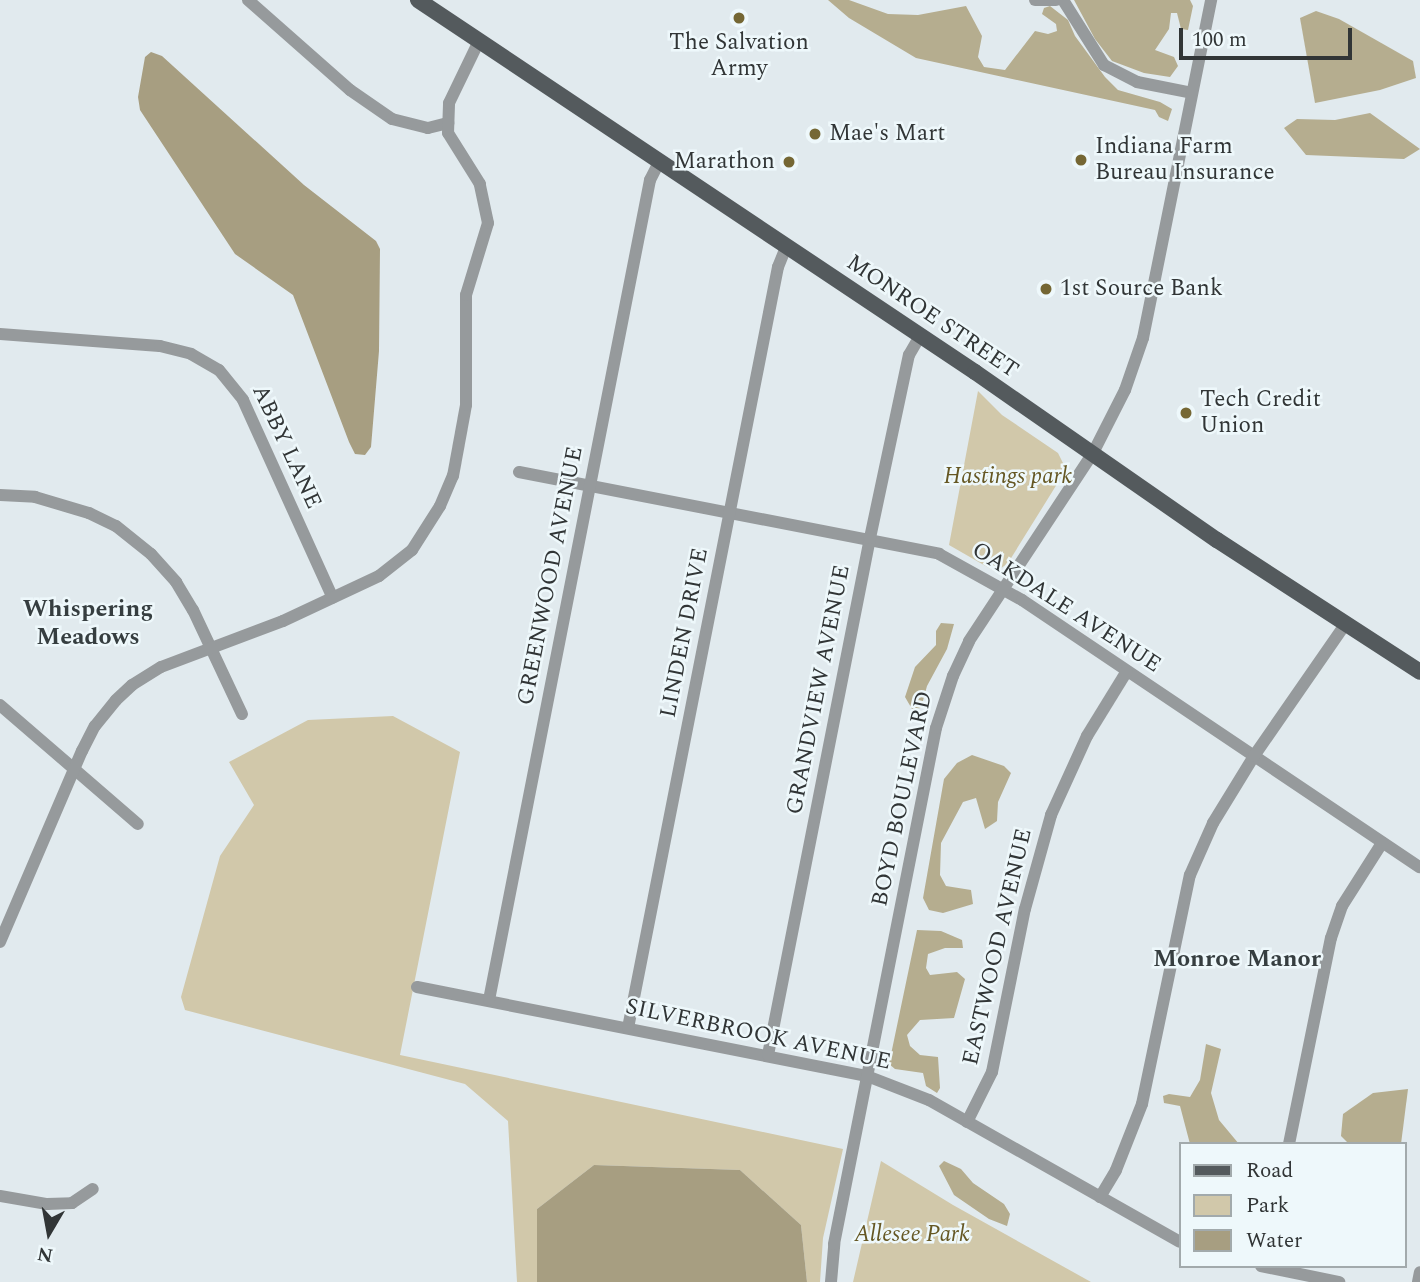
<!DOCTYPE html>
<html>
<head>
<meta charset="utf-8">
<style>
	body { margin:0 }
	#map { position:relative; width:1420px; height:1282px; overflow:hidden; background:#e1eaee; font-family:Spectral,serif }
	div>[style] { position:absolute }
	.green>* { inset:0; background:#d1c8aa }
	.forest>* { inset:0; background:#b5ad8f }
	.water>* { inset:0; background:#a79e81 }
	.minor>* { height:12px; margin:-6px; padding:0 6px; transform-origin:6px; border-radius:6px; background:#969a9c }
	.major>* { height:16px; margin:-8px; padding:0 8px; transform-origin:8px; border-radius:8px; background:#545a5d }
	.dots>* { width:19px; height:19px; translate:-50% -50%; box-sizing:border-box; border:4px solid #eef8fb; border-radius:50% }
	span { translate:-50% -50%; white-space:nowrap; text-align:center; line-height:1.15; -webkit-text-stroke:5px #eef8fb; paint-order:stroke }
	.poi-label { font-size:23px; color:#313536 }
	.left { translate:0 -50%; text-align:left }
	.right { translate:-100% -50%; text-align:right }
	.street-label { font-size:23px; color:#313536 }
	.park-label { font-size:23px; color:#655723; font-style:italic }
	.neighbourhood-label { font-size:24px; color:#363e40; font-weight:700 }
	.legend { position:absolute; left:1179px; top:1142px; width:228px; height:126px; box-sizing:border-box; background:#eef8fb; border:2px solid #a2aaac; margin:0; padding:9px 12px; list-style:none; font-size:21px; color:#313536 }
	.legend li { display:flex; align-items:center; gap:14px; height:35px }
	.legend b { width:35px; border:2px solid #a2aaac }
	.north { position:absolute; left:14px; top:1198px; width:70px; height:70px; -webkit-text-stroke:5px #eef8fb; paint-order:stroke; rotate:190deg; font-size:19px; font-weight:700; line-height:28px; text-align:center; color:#313536 }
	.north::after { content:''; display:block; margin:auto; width:24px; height:32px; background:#313536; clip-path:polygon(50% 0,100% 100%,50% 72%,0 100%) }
	.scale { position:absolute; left:1179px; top:28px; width:173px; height:32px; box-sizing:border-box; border:4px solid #313536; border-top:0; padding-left:9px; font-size:21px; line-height:24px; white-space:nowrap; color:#313536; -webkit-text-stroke:5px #eef8fb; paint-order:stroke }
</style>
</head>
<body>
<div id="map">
	<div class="green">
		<div style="clip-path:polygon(978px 391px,1002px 415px,1058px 453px,1063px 463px,1062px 476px,1008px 563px,996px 572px,949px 545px)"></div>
		<div style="clip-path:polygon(393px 716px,460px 752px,400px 1055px,843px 1149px,823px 1238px,820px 1282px,807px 1282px,801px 1225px,740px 1170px,594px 1165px,537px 1209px,537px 1282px,517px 1282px,508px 1121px,465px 1084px,185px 1010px,181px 997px,220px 856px,254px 805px,229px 762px,308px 720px)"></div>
		<div style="clip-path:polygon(881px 1161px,953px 1205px,1091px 1282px,853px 1282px)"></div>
	</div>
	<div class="forest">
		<div style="clip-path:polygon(828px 0,849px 0,888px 14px,918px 15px,966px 6px,982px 36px,978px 57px,984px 67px,1005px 70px,1035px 31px,1048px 34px,1057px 31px,1056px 24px,1042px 14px,1044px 8px,1050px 6px,1068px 20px,1075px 36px,1105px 77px,1118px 90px,1160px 102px,1172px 109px,1168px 121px,1159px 117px,1155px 110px,916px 58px,849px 18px)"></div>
		<div style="clip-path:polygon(1074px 0,1190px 0,1193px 6px,1188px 30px,1181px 29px,1177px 13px,1171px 13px,1169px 29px,1155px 50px,1174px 57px,1178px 66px,1170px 77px,1144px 73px,1112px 61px,1095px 39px)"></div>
		<div style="clip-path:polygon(1316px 11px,1339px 19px,1413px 61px,1416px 78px,1380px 90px,1315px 103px,1300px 18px)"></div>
		<div style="clip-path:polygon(1370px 113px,1420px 149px,1404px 159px,1306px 155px,1284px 128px,1297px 119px,1335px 120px)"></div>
		<div style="clip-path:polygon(941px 623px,954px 624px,947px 649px,927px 686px,921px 708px,912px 709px,905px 697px,915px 667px,936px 645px,936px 631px)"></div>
		<div style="clip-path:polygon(972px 755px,1004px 766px,1011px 773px,998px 802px,997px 821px,985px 829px,976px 798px,963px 802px,941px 843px,940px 875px,946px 886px,971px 890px,973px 904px,943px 913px,929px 910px,923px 898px,944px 779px,957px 763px)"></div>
		<div style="clip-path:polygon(917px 930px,941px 931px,962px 940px,963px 948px,945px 948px,928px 954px,926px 968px,930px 975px,957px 972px,965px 979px,954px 1018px,920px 1020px,907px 1035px,910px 1046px,920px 1055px,938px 1057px,940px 1088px,937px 1093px,926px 1086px,923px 1073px,895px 1069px,889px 1064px)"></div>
		<div style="clip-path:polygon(1206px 1044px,1221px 1049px,1211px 1093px,1219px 1120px,1239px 1144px,1190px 1144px,1180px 1106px,1164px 1103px,1163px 1096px,1169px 1094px,1190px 1097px,1200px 1080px)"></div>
		<div style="clip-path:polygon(1408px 1089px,1401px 1144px,1349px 1144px,1341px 1136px,1343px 1114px,1373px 1093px)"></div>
		<div style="clip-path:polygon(944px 1161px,961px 1169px,973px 1183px,1004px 1204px,1010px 1214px,1007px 1226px,989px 1219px,954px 1195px,939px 1166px)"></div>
	</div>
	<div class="water">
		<div style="clip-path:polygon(151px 52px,162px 56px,304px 185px,376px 241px,380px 249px,379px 351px,371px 447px,365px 455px,355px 454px,349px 442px,293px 295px,235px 254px,140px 110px,138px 97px,145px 57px)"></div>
		<div style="clip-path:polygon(594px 1165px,740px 1170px,801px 1225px,807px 1282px,537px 1282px,537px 1209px)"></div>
	</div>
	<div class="minor">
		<div style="left:248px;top:0;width:136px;rotate:41.4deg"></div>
		<div style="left:350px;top:90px;width:51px;rotate:34.6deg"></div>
		<div style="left:392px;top:119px;width:37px;rotate:14deg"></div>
		<div style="left:428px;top:128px;width:21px;rotate:-14deg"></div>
		<div style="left:1035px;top:0;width:21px"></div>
		<div style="left:1063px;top:0;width:77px;rotate:57.8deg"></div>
		<div style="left:1104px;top:65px;width:37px;rotate:27deg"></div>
		<div style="left:1137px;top:82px;width:56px;rotate:11.3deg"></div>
		<div style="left:0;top:334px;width:160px;rotate:4.3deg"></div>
		<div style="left:160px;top:346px;width:32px;rotate:14deg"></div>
		<div style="left:191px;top:354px;width:32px;rotate:30deg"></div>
		<div style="left:219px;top:370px;width:38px;rotate:51deg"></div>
		<div style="left:243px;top:400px;width:217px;rotate:65.6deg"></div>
		<div style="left:519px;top:472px;width:428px;rotate:11deg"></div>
		<div style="left:939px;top:554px;width:95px;rotate:29deg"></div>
		<div style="left:1022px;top:600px;width:479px;rotate:33.9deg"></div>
		<div style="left:0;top:495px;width:35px;rotate:3deg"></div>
		<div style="left:35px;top:497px;width:56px;rotate:16.5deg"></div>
		<div style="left:89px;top:513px;width:30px;rotate:26deg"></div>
		<div style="left:116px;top:526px;width:45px;rotate:38.7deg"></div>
		<div style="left:151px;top:554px;width:38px;rotate:48deg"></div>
		<div style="left:176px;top:582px;width:33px;rotate:59deg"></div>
		<div style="left:193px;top:610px;width:115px;rotate:64.8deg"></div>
		<div style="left:0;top:705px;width:182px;rotate:40.8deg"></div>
		<div style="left:0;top:942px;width:208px;rotate:-66.8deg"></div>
		<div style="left:82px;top:751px;width:28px;rotate:-63deg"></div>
		<div style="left:95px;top:726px;width:33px;rotate:-51deg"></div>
		<div style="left:116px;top:700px;width:22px;rotate:-43deg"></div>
		<div style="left:132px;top:685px;width:34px;rotate:-32deg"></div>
		<div style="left:161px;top:667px;width:130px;rotate:-20.7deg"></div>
		<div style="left:283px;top:621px;width:106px;rotate:-25.1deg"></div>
		<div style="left:379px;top:576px;width:42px;rotate:-38.2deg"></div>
		<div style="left:412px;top:550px;width:52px;rotate:-57.5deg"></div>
		<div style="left:440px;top:506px;width:33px;rotate:-67deg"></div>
		<div style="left:453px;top:476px;width:72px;rotate:-79.6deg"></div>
		<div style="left:466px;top:405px;width:110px;rotate:-90deg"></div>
		<div style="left:466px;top:295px;width:75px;rotate:-73deg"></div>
		<div style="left:488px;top:223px;width:40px;rotate:-102deg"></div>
		<div style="left:480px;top:184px;width:60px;rotate:-122.1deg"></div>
		<div style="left:448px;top:133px;width:30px;rotate:-88deg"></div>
		<div style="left:449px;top:103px;width:69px;rotate:-64.2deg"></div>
		<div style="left:417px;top:987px;width:459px;rotate:11.2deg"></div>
		<div style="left:867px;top:1076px;width:66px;rotate:21.2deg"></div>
		<div style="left:929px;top:1100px;width:288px;rotate:29.5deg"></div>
		<div style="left:489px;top:1000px;width:836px;rotate:-78.89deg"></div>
		<div style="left:650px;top:180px;width:20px;rotate:-63deg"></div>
		<div style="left:628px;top:1028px;width:776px;rotate:-78.85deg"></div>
		<div style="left:778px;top:267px;width:22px;rotate:-68deg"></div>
		<div style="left:768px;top:1055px;width:527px;rotate:-78.84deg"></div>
		<div style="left:870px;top:538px;width:187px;rotate:-78deg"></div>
		<div style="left:909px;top:355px;width:22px;rotate:-60deg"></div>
		<div style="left:967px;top:1122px;width:56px;rotate:-63.4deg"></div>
		<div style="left:992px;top:1072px;width:166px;rotate:-78.6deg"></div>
		<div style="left:1025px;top:909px;width:98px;rotate:-74.5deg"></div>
		<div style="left:1051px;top:815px;width:87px;rotate:-65.5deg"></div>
		<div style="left:1087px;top:736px;width:76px;rotate:-58.4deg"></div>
		<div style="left:1289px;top:1144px;width:210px;rotate:-78.5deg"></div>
		<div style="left:1331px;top:938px;width:34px;rotate:-71deg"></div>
		<div style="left:1342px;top:906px;width:75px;rotate:-57.6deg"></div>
		<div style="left:0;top:1196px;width:48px;rotate:9.7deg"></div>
		<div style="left:47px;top:1204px;width:25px;rotate:-2deg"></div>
		<div style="left:72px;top:1203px;width:25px;rotate:-34deg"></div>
		<div style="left:1100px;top:1197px;width:31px;rotate:-59deg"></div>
		<div style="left:1116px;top:1170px;width:71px;rotate:-68.5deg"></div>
		<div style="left:1142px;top:1104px;width:234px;rotate:-78.2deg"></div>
		<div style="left:1190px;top:875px;width:57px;rotate:-66.1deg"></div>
		<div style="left:1213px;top:823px;width:79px;rotate:-58.5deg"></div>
		<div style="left:1254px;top:756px;width:162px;rotate:-55.3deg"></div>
		<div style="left:1261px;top:1266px;width:80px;rotate:11.6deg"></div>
		<div style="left:831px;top:1282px;width:38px;rotate:-85deg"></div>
		<div style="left:834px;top:1244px;width:526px;rotate:-78.82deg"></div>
		<div style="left:936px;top:728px;width:55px;rotate:-71.9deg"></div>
		<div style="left:953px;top:676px;width:38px;rotate:-65deg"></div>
		<div style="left:969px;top:641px;width:225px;rotate:-56.6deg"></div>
		<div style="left:1093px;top:453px;width:71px;rotate:-63.1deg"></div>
		<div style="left:1125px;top:390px;width:55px;rotate:-70.9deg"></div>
		<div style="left:1143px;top:338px;width:345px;rotate:-78.6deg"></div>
		<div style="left:1418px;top:1282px;width:10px;rotate:-79deg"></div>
	</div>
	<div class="major">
		<div style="left:418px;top:0;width:670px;rotate:33.74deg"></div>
		<div style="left:975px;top:372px;width:295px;rotate:34.8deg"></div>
		<div style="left:1217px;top:540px;width:242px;rotate:33deg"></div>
	</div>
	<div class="dots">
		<div style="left:739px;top:18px;background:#756734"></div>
		<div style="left:815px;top:134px;background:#756734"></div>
		<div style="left:1081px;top:160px;background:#756734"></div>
		<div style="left:789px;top:162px;background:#756734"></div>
		<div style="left:1046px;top:289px;background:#756734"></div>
		<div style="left:1186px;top:413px;background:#756734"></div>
	</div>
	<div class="poi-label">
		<span style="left:739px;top:56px">The Salvation<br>Army</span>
		<span class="left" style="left:829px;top:134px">Mae's Mart</span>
		<span class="left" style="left:1095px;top:160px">Indiana Farm<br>Bureau Insurance</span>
		<span class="right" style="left:775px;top:162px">Marathon</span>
		<span class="left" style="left:1060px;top:289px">1st Source Bank</span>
		<span class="left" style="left:1200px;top:413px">Tech Credit<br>Union</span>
	</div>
	<div class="street-label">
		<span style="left:932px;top:317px;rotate:34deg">MONROE STREET</span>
		<span style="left:286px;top:447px;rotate:65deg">ABBY LANE</span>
		<span style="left:551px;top:576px;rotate:-79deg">GREENWOOD AVENUE</span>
		<span style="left:1066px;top:608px;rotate:33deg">OAKDALE AVENUE</span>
		<span style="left:685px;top:633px;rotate:-79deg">LINDEN DRIVE</span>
		<span style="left:819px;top:690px;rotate:-79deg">GRANDVIEW AVENUE</span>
		<span style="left:903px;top:799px;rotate:-78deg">BOYD BOULEVARD</span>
		<span style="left:998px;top:947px;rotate:-77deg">EASTWOOD AVENUE</span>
		<span style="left:758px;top:1035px;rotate:12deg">SILVERBROOK AVENUE</span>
	</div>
	<div class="park-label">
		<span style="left:1008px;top:477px">Hastings park</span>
		<span style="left:912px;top:1235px">Allesee Park</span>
	</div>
	<div class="neighbourhood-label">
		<span style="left:88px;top:624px">Whispering<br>Meadows</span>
		<span style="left:1237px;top:960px">Monroe Manor</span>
	</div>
	<ul class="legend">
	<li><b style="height:9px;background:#545a5d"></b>Road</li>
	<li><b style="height:19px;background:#d1c8aa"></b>Park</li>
	<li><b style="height:19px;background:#a79e81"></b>Water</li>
	</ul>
	<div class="north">N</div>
	<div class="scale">100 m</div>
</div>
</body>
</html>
